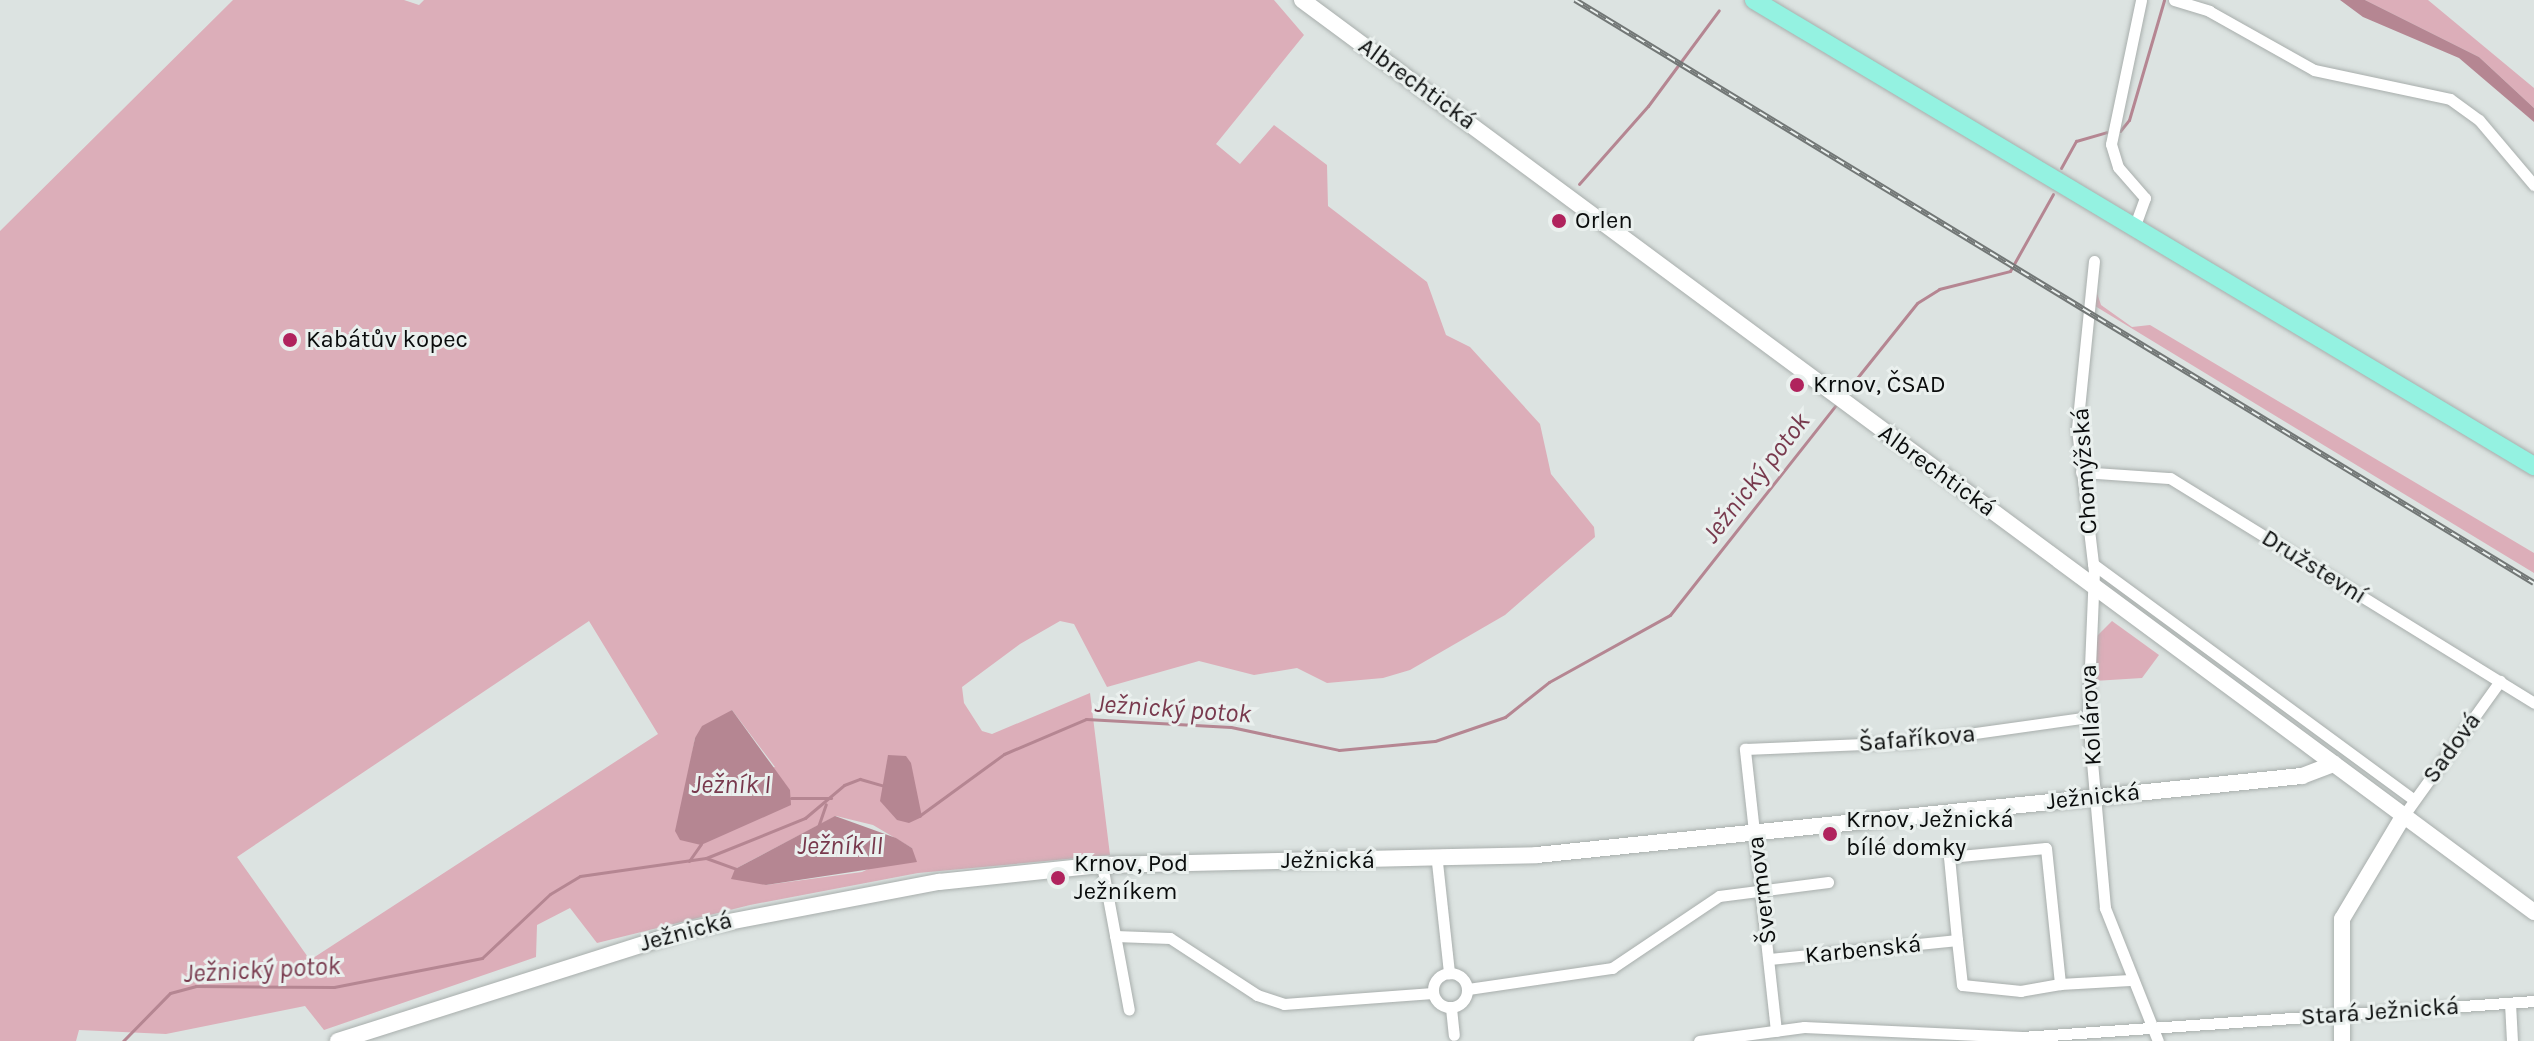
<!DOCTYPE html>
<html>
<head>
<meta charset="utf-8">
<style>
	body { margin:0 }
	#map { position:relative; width:2534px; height:1041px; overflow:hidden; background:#dce3e1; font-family:Karla,sans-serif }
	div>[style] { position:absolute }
	.green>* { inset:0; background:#dcaeb9 }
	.water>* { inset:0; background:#b58692 }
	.stream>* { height:3px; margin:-1.5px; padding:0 1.5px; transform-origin:1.5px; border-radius:1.5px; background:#b58692 }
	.roads { filter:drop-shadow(0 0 2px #a8aeac) drop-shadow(0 0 2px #a8aeac) }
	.street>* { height:11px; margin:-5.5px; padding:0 5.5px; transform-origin:5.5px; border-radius:5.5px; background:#fff }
	.street>.ring { margin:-5.5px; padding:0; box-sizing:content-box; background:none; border:11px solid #fff; border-radius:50% }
	.secondary>* { height:16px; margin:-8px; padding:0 8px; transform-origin:8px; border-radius:8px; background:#fff }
	.primary>* { height:18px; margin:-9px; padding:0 9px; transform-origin:9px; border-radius:9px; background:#94f2e1 }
	.rail>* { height:6px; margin-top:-3px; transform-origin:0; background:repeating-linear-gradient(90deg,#eaf0ee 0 9px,#727776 0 18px); box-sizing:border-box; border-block:2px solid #727776 }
	.dots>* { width:22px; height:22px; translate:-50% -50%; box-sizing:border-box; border:4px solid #eaf0ee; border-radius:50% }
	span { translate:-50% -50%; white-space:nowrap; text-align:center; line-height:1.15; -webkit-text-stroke:6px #eaf0ee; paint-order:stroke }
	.street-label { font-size:24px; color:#0a0c0c }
	.poi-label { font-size:24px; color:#0a0c0c }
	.left { translate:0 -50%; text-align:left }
	.water-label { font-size:26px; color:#78394d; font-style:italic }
</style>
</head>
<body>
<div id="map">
	<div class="green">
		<div style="clip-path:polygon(evenodd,233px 0,404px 0,419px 5px,424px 0,1274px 0,1304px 35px,1216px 144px,1240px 164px,1274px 125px,1327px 165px,1328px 206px,1427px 282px,1446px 335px,1470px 347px,1540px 424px,1551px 474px,1594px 527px,1595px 537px,1505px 615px,1410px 670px,1383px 678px,1327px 683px,1297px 668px,1254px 675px,1199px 661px,1107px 687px,1074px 624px,1060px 621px,1020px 644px,962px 687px,964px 703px,982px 731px,992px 734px,1090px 693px,1110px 855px,918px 873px,750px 905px,597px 943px,570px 908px,537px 925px,536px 957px,324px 1030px,305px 1006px,166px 1034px,79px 1030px,76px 1041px,0 1041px,0 231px,233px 0,589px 621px,658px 734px,310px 960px,237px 857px,589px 621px,233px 0,732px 710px,775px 767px,687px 781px,695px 738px,732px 710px,233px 0,836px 816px,873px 825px,912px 848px,862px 872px,766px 885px,735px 869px,836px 816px)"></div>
		<div style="clip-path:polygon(2365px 0,2428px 0,2534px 88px,2534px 108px,2479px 57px)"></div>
		<div style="clip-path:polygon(2097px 293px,2101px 305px,2132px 327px,2150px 325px,2534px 553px,2534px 573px,2095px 306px)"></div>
		<div style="clip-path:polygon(2112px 621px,2159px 655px,2142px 678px,2094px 681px,2093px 640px)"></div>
	</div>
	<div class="water">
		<div style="clip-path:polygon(2340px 0,2365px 0,2479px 57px,2534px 108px,2534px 122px,2459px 58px,2363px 17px)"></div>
		<div style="clip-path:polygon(732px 710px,790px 790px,791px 805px,701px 845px,680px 840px,675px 831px,695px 738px,702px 726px)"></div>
		<div style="clip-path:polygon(888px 755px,906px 756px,911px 763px,922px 817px,909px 823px,897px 820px,880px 801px)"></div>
		<div style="clip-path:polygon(835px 816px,896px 838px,912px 848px,917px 862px,766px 885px,731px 879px,735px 869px)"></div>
	</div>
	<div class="stream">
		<div style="left:2120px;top:131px;width:14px;rotate:-51deg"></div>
		<div style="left:2129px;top:120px;width:125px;rotate:-73.7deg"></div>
		<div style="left:2061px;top:168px;width:31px;rotate:-61deg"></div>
		<div style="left:2076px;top:141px;width:32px;rotate:-16deg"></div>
		<div style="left:1579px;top:184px;width:104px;rotate:-48.5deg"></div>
		<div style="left:1648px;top:106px;width:119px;rotate:-53.5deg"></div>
		<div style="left:1845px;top:393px;width:115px;rotate:-51.3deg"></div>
		<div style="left:1917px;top:303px;width:26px;rotate:-32deg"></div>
		<div style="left:1939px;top:289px;width:73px;rotate:-14.2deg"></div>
		<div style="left:2010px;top:271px;width:88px;rotate:-60.8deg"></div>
		<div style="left:791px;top:798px;width:40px"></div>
		<div style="left:919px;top:816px;width:105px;rotate:-36.1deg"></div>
		<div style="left:1004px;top:754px;width:89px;rotate:-23.1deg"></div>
		<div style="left:1086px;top:719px;width:145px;rotate:3.2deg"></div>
		<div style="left:1231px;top:727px;width:110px;rotate:12deg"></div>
		<div style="left:1339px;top:750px;width:96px;rotate:-5.4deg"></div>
		<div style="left:1435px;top:741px;width:74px;rotate:-18.9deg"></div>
		<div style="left:1505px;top:717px;width:56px;rotate:-38.5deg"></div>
		<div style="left:1549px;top:682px;width:138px;rotate:-29deg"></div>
		<div style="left:1670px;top:615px;width:271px;rotate:-51.7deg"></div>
		<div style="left:818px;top:827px;width:24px;rotate:-71deg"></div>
		<div style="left:706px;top:858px;width:32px;rotate:20deg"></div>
		<div style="left:689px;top:861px;width:21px;rotate:-55deg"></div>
		<div style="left:123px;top:1041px;width:67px;rotate:-45.6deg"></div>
		<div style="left:170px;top:993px;width:27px;rotate:-15deg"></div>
		<div style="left:196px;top:986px;width:138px;rotate:0.4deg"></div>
		<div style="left:334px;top:987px;width:151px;rotate:-11.1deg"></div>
		<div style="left:482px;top:958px;width:93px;rotate:-43.3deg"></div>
		<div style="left:550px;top:894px;width:35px;rotate:-31deg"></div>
		<div style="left:580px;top:876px;width:127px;rotate:-8.1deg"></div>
		<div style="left:706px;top:858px;width:107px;rotate:-22deg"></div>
		<div style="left:805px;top:818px;width:51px;rotate:-40.2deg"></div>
		<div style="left:844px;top:785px;width:17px;rotate:-21deg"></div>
		<div style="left:860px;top:779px;width:25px;rotate:16deg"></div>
	</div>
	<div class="roads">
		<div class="street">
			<div style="left:2174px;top:0;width:37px;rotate:17deg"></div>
			<div style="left:2209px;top:11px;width:120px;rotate:29.3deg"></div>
			<div style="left:2314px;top:70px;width:139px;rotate:12deg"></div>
			<div style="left:2450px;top:99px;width:36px;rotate:36deg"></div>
			<div style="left:2479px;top:120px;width:85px;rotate:49.8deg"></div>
			<div style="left:2134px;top:228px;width:32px;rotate:-70deg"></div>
			<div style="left:2145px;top:198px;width:41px;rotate:-131.1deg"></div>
			<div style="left:2118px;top:167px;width:24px;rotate:-107deg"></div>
			<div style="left:2111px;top:144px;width:147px;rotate:-78.2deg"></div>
			<div style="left:2094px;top:261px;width:169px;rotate:95.8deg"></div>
			<div style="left:2077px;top:429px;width:143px;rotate:83.2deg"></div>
			<div style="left:2094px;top:571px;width:146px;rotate:92.4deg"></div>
			<div style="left:2088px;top:717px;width:192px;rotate:84.9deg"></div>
			<div style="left:2105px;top:908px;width:143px;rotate:68.3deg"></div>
			<div style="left:2081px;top:472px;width:89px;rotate:3.9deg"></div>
			<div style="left:2170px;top:478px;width:428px;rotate:31.7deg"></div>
			<div style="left:2093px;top:564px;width:398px;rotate:36.3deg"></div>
			<div style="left:2404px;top:815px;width:165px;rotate:-54.4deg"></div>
			<div style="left:1437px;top:862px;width:112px;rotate:83.8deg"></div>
			<div style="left:1102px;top:865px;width:147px;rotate:79.5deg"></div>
			<div style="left:1115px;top:936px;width:55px;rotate:2.1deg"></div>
			<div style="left:1170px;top:938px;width:104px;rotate:33.2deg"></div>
			<div style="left:1257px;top:995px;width:28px;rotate:18deg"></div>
			<div style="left:1284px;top:1004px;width:149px;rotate:-4.2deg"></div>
			<div style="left:1770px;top:959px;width:188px;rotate:-5.8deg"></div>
			<div style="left:1957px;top:940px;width:83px;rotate:-95.5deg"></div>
			<div style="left:1949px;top:857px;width:97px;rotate:-5.3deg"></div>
			<div style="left:2046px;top:848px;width:137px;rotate:84.1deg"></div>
			<div style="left:2060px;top:984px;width:40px;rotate:170deg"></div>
			<div style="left:2021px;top:991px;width:59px;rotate:-174.2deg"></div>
			<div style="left:1962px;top:985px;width:45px;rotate:-96.3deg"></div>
			<div class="ring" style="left:1433px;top:973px;width:23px;height:23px"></div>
			<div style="left:2060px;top:984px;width:70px;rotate:-3.3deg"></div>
			<div style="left:1468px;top:989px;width:146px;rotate:-8.3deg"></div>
			<div style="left:1612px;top:968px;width:129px;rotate:-33.9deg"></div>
			<div style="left:1719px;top:896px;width:110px;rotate:-7.3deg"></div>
			<div style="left:2510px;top:1003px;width:38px;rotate:87deg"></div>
			<div style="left:1451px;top:1008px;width:27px;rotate:84deg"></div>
			<div style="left:1776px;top:1031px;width:284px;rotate:-96.3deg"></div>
			<div style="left:1745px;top:749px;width:166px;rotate:-2.4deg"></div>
			<div style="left:1911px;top:742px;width:179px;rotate:-8deg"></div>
			<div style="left:1699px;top:1041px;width:106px;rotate:-7.6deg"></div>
			<div style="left:1804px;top:1027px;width:218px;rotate:2.6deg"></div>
			<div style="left:2022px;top:1037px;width:513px;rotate:-4.02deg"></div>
		</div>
		<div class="secondary">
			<div style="left:1302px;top:0;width:1533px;rotate:36.51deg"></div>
			<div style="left:338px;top:1041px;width:371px;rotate:-17.6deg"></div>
			<div style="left:692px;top:929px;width:251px;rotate:-10.8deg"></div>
			<div style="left:939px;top:882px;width:164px;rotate:-6deg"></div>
			<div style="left:1102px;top:865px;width:435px;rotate:-1.3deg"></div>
			<div style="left:1537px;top:855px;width:769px;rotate:-5.9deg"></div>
			<div style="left:2302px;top:776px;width:34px;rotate:-21deg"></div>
			<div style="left:2342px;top:1041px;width:122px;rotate:-90deg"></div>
			<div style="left:2342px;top:919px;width:121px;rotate:-59.2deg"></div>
		</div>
		<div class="primary">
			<div style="left:1754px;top:0;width:909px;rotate:30.86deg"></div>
		</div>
	</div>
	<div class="rail">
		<div style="left:1575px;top:0;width:1122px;rotate:31.3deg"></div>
	</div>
	<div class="dots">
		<div style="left:1559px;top:221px;background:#b0235d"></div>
		<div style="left:290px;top:340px;background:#b0235d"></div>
		<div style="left:1797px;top:385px;background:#b0235d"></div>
		<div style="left:1830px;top:834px;background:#b0235d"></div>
		<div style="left:1058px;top:878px;background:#b0235d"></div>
	</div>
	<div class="street-label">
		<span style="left:1417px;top:84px;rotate:36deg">Albrechtická</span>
		<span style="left:1937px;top:471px;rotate:36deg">Albrechtická</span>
		<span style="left:2085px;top:471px;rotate:-94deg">Chomýžská</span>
		<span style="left:2314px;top:567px;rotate:32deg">Družstevní</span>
		<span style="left:2091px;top:715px;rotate:-93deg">Kollárova</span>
		<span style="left:1917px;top:739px;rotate:-5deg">Šafaříkova</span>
		<span style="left:2452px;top:748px;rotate:-54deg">Sadová</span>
		<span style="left:2093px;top:797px;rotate:-6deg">Ježnická</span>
		<span style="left:1328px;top:861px">Ježnická</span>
		<span style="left:1762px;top:890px;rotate:-97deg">Švermova</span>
		<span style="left:686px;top:932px;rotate:-15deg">Ježnická</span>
		<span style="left:1863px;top:950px;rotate:-6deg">Karbenská</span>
		<span style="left:2380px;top:1012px;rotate:-4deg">Stará Ježnická</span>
	</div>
	<div class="poi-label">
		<span class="left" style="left:1575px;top:221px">Orlen</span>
		<span class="left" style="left:306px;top:340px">Kabátův kopec</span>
		<span class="left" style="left:1813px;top:385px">Krnov, ČSAD</span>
		<span class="left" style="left:1846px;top:834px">Krnov, Ježnická<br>bílé domky</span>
		<span class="left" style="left:1074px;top:878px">Krnov, Pod<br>Ježníkem</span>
	</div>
	<div class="water-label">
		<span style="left:1756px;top:478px;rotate:-52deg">Ježnický potok</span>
		<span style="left:1173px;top:709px;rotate:4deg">Ježnický potok</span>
		<span style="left:731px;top:785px">Ježník I</span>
		<span style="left:840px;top:846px">Ježník II</span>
		<span style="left:262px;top:970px;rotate:-3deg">Ježnický potok</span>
	</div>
</div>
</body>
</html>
